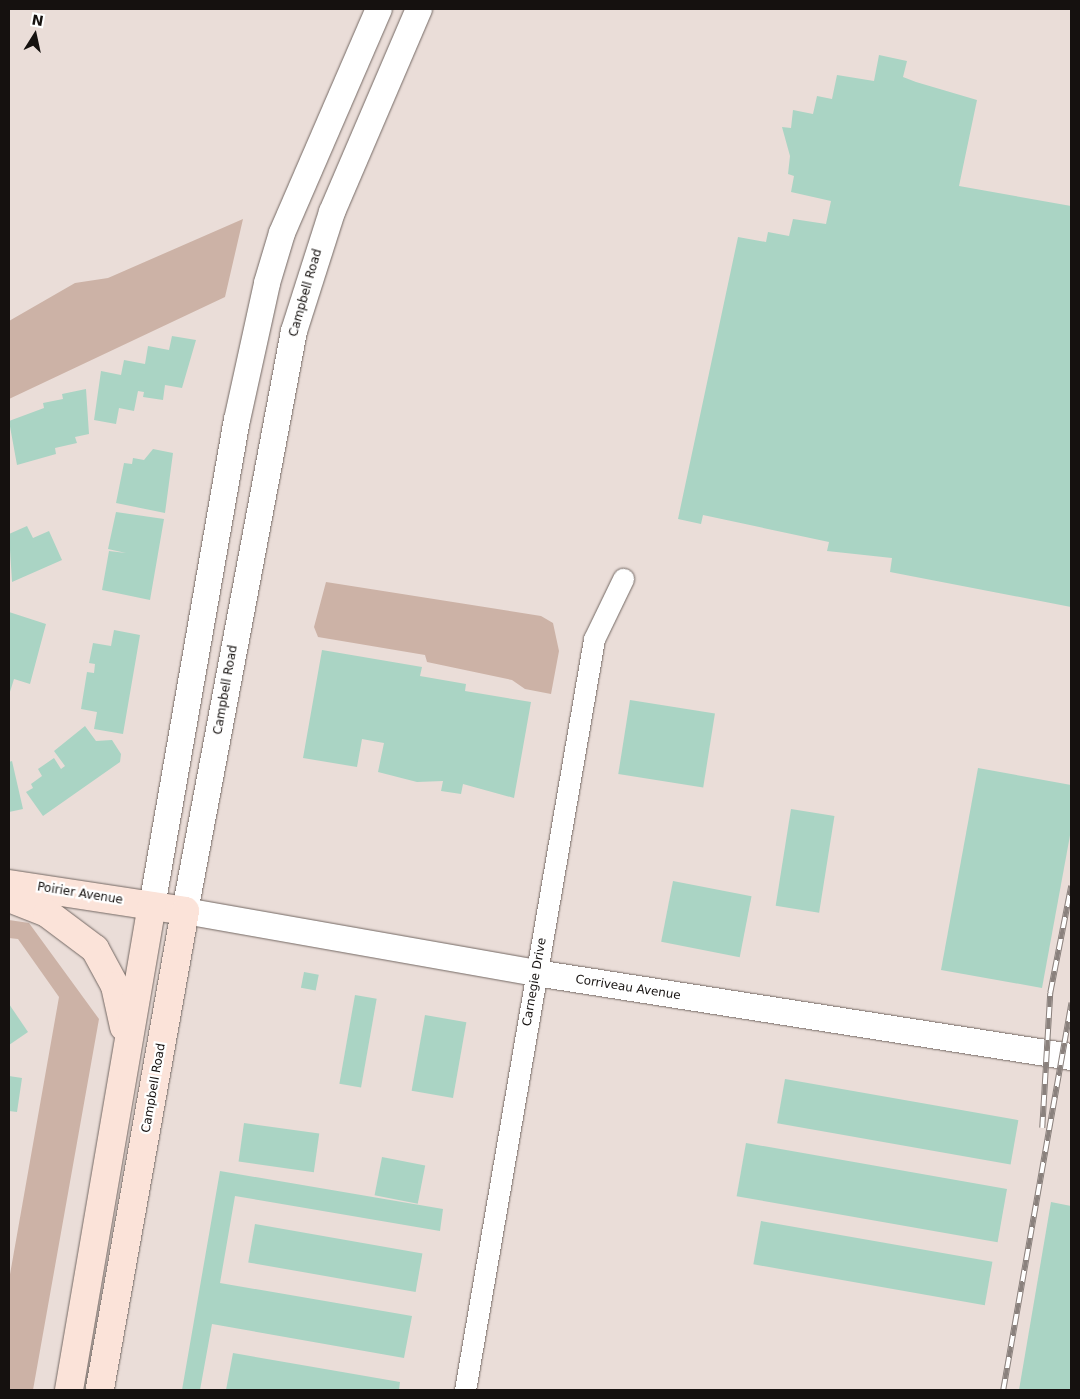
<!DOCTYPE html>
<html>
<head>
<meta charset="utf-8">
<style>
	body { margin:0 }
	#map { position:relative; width:1080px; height:1399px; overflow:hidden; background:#eaddd8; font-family:"DejaVu Sans",sans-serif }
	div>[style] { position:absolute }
	.green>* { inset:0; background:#ccb2a6 }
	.building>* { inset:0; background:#aad4c4; transform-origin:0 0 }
	.roads { filter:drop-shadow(0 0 1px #736863) drop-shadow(0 0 1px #736863) }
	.minor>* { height:21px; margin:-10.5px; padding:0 10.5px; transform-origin:10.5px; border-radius:10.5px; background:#fff }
	.tertiary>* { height:26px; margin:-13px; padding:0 13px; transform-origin:13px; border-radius:13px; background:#fff }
	.secondary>* { height:28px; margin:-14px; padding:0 14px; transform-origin:14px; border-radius:14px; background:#fbe3d9 }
	.rail>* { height:5.5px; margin-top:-2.75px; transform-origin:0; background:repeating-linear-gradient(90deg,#fff 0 11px,#8a817d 0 22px); box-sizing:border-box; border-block:1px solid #8a817d }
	span { translate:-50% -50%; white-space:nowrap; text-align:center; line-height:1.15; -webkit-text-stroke:4.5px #fff; paint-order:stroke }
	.street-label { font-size:12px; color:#15110f }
	.frame { position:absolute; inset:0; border:10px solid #15110f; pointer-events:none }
	.north { position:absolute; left:10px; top:10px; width:50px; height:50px; -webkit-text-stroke:4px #fff; paint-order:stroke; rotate:10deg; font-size:14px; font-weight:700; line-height:20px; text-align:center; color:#15110f }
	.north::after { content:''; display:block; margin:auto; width:18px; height:22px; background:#15110f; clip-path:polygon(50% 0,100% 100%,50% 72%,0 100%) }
</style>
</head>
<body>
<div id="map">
	<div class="green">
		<div style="clip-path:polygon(243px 219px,225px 297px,9px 399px,9px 321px,75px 283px,108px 278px)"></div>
		<div style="clip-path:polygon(326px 582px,541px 616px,553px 623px,559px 651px,551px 694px,525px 689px,512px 680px,427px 662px,425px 655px,318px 637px,314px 627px)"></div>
		<div style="clip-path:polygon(9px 920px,29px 923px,99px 1019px,33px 1390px,9px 1390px,9px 1280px,59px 997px,18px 939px,9px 938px)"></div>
	</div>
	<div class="building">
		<div style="clip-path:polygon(879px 55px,907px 61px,903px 77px,916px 82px,977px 100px,959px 186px,1071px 206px,1071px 607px,890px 572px,892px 558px,827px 551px,829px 542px,703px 515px,701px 524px,678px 519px,738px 237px,766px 242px,768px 232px,789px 236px,793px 219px,826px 224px,831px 201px,791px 192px,794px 176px,788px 174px,790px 156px,782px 127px,791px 128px,793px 110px,813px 114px,817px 96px,832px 99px,837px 75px,874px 81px)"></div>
		<div style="clip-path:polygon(172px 336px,196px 340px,182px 388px,165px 385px,163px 400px,143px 397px,144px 392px,138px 391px,134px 411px,119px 408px,116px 424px,94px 420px,101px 371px,121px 375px,124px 360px,145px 364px,148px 346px,169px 350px)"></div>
		<div style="clip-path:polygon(86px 389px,89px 434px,75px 437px,77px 443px,55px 448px,56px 454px,17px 465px,9px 421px,44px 408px,43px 403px,63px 399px,62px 394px)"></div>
		<div style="clip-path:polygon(153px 449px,173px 453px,165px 513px,116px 503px,124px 463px,132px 464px,133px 458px,144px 460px)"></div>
		<div style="clip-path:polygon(116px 512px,164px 519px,150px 600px,102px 590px,109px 551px,126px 553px,108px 549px)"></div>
		<div style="clip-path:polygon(27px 526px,33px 538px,49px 531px,62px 560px,12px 582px,9px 534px)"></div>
		<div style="clip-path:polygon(9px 612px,46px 624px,30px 684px,14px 679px,9px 695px)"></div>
		<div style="clip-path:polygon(114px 630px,140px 635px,123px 734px,94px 729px,97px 712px,81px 709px,87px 672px,94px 673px,95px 664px,89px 663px,93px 643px,111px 646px)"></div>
		<div style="clip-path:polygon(322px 650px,422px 667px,420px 676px,466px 684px,465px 691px,531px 702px,514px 798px,463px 784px,461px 794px,441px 791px,443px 781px,417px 782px,378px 772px,384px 743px,362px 739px,357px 767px,303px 758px)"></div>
		<div style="left:630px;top:700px;width:86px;height:75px;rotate:9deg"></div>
		<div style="clip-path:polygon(85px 726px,96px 741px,112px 740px,121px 754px,120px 762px,43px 816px,26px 792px,33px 788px,31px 784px,42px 776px,38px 769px,54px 758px,61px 769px,65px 766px,54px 751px)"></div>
		<div style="clip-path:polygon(12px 761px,23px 809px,9px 812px,9px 762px)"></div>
		<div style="clip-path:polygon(978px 768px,1071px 785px,1071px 830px,1042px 988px,941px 970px)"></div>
		<div style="left:791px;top:809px;width:44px;height:98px;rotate:9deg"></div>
		<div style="left:673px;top:881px;width:80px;height:62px;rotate:11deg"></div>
		<div style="left:304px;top:972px;width:15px;height:16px;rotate:11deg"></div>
		<div style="left:355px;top:995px;width:22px;height:90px;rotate:10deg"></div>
		<div style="clip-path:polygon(9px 1004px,28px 1032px,9px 1045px)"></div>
		<div style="left:425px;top:1015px;width:42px;height:77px;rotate:10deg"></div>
		<div style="clip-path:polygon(9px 1076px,22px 1078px,17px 1112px,9px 1111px)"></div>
		<div style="left:785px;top:1079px;width:237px;height:45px;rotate:10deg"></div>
		<div style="left:244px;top:1123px;width:76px;height:39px;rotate:8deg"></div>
		<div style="left:746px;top:1143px;width:265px;height:54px;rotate:10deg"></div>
		<div style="left:382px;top:1157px;width:44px;height:39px;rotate:11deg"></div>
		<div style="clip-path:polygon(220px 1171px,443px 1209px,440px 1231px,235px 1196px,220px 1283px,412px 1316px,404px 1358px,212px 1324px,200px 1390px,182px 1390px)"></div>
		<div style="clip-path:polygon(1051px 1202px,1071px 1206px,1071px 1390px,1019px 1390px)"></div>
		<div style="left:761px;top:1221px;width:235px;height:44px;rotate:10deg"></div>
		<div style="left:255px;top:1224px;width:170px;height:39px;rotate:10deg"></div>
		<div style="clip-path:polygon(233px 1353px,400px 1382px,399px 1390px,226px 1390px)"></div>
	</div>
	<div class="roads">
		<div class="minor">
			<div style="left:465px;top:1390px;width:762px;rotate:-80.25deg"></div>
			<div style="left:594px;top:639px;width:67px;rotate:-64.2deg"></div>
		</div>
		<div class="tertiary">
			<div style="left:419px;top:9px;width:221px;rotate:113.2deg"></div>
			<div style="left:332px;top:212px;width:125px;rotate:107.7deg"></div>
			<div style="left:294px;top:331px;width:590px;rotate:100.64deg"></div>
			<div style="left:185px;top:911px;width:356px;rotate:10deg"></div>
			<div style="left:536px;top:973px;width:542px;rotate:8.92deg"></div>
			<div style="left:152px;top:906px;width:493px;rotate:-80.1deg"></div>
			<div style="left:237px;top:420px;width:140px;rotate:-77.6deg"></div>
			<div style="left:267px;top:283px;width:52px;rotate:-73.3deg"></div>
			<div style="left:282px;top:233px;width:244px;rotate:-66.6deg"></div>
		</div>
		<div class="secondary">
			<div style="left:9px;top:884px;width:178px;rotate:8.7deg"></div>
			<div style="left:185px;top:911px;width:486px;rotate:100.1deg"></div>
			<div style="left:9px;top:898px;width:41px;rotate:21.5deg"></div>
			<div style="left:47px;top:913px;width:60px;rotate:36.9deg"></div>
			<div style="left:95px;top:949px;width:42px;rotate:61.6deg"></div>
			<div style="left:115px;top:986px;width:42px;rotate:77.6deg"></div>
			<div style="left:69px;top:1390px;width:491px;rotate:-80.3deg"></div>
		</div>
	</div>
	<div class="rail">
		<div style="left:1042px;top:1128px;width:135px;rotate:-86.6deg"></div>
		<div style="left:1050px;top:993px;width:109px;rotate:-78.9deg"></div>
		<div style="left:1003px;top:1390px;width:393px;rotate:-80deg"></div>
	</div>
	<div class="street-label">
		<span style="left:306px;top:293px;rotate:-74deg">Campbell Road</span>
		<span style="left:226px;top:690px;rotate:-80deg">Campbell Road</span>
		<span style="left:80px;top:894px;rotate:9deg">Poirier Avenue</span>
		<span style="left:535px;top:982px;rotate:-80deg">Carnegie Drive</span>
		<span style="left:628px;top:988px;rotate:9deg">Corriveau Avenue</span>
		<span style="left:154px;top:1088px;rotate:-80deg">Campbell Road</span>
	</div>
	<div class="frame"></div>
	<div class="north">N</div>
</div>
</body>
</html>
